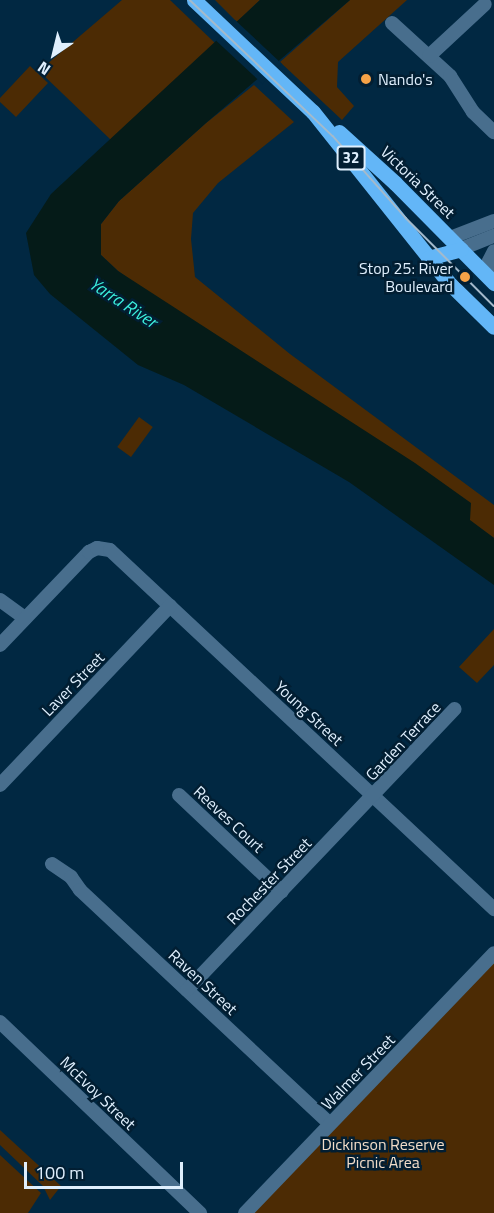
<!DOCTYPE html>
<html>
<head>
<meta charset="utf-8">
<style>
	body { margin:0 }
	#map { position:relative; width:494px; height:1213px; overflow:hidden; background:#012842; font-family:"Titillium Web",sans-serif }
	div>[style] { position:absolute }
	.green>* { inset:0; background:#4c2b04; transform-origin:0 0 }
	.water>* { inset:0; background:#051b18 }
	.pier>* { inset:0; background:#012842; transform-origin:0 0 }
	.minor>* { height:14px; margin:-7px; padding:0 7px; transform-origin:7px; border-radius:7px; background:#486e8d }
	.primary>* { height:15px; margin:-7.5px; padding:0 7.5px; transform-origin:7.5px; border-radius:7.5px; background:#63b6f7 }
	.tram>* { height:1.5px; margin:-0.75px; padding:0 0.75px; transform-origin:0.75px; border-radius:0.75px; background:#a4bacb }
	.dots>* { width:16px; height:16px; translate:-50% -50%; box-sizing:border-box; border:3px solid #021e32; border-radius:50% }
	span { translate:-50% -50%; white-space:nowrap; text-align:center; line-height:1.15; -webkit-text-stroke:5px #021e32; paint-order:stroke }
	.shield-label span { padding:2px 4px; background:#021e32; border:2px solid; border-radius:4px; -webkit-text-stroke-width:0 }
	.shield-label { font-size:15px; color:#dfeffd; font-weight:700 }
	.poi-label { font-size:16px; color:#dfeffd }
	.left { translate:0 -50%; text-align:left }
	.right { translate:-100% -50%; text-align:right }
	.street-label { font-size:16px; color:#dfeffd }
	.park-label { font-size:16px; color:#f2ddc9 }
	.water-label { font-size:18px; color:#3cf0de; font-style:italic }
	.north { position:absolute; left:24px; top:24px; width:60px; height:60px; -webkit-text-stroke:4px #021e32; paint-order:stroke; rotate:215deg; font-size:16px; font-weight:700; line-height:24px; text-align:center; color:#dfeffd }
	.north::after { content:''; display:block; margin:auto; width:21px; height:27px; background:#dfeffd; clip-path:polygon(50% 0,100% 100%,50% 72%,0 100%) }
	.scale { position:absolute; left:24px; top:1162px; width:159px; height:27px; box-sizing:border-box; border:3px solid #dfeffd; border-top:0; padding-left:8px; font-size:18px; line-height:21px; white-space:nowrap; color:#dfeffd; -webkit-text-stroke:4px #021e32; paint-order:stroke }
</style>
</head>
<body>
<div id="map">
	<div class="green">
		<div style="clip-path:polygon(122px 0,170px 0,215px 43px,111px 140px,39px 71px)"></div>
		<div style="clip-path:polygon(215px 0,260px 0,237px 22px)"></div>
		<div style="clip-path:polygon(350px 0,407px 0,338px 62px,337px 87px,354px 106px,342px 120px,280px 62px)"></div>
		<div style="clip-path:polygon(30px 66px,48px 83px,16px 117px,0 102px,0 98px)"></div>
		<div style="clip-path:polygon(254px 85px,294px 122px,218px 183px,193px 213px,191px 239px,195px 277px,290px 354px,494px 505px,494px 538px,118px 271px,101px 255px,101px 224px,119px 201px,206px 123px)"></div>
		<div style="left:139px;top:417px;width:17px;height:37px;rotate:36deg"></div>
		<div style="clip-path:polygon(494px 629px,494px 665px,477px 683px,459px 667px)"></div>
		<div style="clip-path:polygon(494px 953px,494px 1213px,245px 1213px)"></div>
		<div style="clip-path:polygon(0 1130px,61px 1186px,50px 1200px,43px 1186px,0 1145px)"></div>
		<div style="clip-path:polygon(0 1155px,41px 1193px,28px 1213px,0 1213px)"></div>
	</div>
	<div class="water">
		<div style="clip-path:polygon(260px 0,350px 0,206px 123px,119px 201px,101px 224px,101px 255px,118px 271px,415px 463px,471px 503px,470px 520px,494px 538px,494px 585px,349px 482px,184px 385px,138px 365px,50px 294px,34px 275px,26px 233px,51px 194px)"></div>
	</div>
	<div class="pier">
		<div style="left:235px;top:20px;width:64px;height:28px;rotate:43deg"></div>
	</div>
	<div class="minor">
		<div style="left:392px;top:23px;width:79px;rotate:42.4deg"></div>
		<div style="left:450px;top:76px;width:43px;rotate:57.4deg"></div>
		<div style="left:473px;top:112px;width:29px;rotate:44deg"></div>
		<div style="left:429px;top:56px;width:76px;rotate:-42.9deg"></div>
		<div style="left:450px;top:238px;width:47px;rotate:-21.1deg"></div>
		<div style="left:461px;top:249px;width:35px;rotate:-22deg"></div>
		<div style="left:488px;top:277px;width:16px;rotate:-86deg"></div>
		<div style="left:489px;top:261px;width:11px;rotate:-63deg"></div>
		<div style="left:0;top:600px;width:31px;rotate:36deg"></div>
		<div style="left:0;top:645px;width:129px;rotate:-46.3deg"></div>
		<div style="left:89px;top:552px;width:9px;rotate:-27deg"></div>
		<div style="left:97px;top:548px;width:13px;rotate:9deg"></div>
		<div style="left:110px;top:550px;width:526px;rotate:43.07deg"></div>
		<div style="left:0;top:785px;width:247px;rotate:-46.5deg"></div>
		<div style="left:179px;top:795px;width:141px;rotate:43.3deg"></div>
		<div style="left:52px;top:864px;width:23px;rotate:34deg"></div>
		<div style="left:71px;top:877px;width:16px;rotate:55deg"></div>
		<div style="left:80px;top:890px;width:342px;rotate:43.1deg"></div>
		<div style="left:187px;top:990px;width:388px;rotate:-46.4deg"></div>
		<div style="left:0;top:1022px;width:277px;rotate:43.7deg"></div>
		<div style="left:245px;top:1213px;width:360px;rotate:-46.2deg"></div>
	</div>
	<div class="primary">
		<div style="left:194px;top:0;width:163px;rotate:43.3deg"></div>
		<div style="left:313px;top:112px;width:217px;rotate:51.5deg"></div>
		<div style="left:448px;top:282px;width:64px;rotate:44.4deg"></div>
		<div style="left:339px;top:132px;width:76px;rotate:42.3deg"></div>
		<div style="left:395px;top:183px;width:141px;rotate:45.3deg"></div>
		<div style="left:428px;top:258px;width:34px;rotate:-15deg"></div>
	</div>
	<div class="tram">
		<div style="left:190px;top:0;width:197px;rotate:43.6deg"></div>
		<div style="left:333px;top:136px;width:110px;rotate:48.3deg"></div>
		<div style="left:406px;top:218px;width:124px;rotate:45deg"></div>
	</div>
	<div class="dots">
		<div style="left:366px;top:79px;background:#f6a247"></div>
		<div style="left:465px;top:277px;background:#f6a247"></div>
	</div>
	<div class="shield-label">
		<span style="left:351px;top:158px">32</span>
	</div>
	<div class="poi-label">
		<span class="left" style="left:378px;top:79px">Nando's</span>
		<span class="right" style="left:453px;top:277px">Stop 25: River<br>Boulevard</span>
	</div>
	<div class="street-label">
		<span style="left:418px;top:182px;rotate:44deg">Victoria Street</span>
		<span style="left:73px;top:684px;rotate:-46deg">Laver Street</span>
		<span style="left:309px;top:713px;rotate:43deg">Young Street</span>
		<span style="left:403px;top:741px;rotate:-47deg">Garden Terrace</span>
		<span style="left:229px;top:819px;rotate:43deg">Reeves Court</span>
		<span style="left:269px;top:881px;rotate:-46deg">Rochester Street</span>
		<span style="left:203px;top:982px;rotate:43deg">Raven Street</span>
		<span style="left:358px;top:1072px;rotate:-46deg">Walmer Street</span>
		<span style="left:98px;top:1093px;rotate:44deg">McEvoy Street</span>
	</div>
	<div class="park-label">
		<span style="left:383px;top:1153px">Dickinson Reserve<br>Picnic Area</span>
	</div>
	<div class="water-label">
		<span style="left:123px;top:303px;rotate:33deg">Yarra River</span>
	</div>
	<div class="north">N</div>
	<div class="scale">100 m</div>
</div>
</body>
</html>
